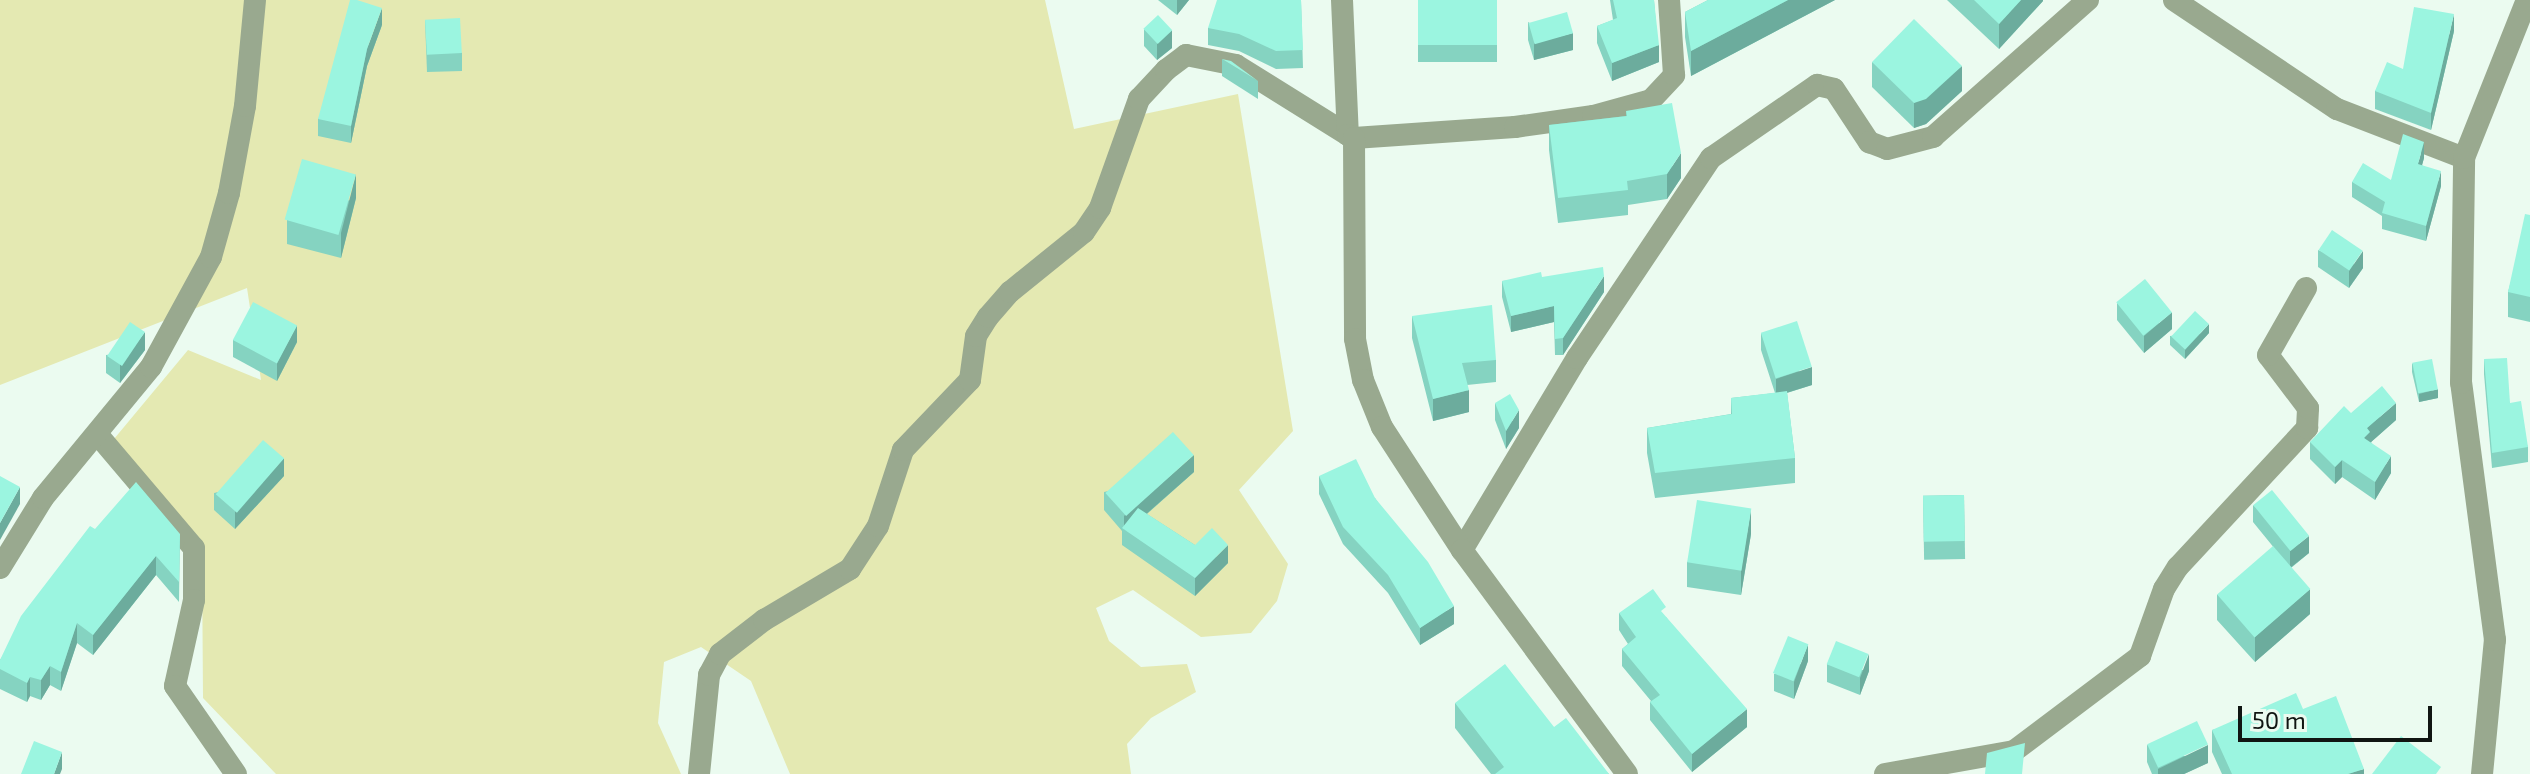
<!DOCTYPE html>
<html>
<head>
<meta charset="utf-8">
<style>
	body { margin:0 }
	#map { position:relative; width:2530px; height:774px; overflow:hidden; background:#ebfbf0; font-family:"Exo 2",sans-serif }
	div>[style] { position:absolute }
	.green>* { inset:0; background:#e4e9b2 }
	.minor>* { height:22px; margin:-11px; padding:0 11px; transform-origin:11px; border-radius:11px; background:#99a98f }
	.tertiary>* { height:22px; margin:-11px; padding:0 11px; transform-origin:11px; border-radius:11px; background:#99a98f }
	.wall>* { inset:0; background:#85d3c1; transform-origin:0 0 }
	.shaded-wall>* { inset:0; background:#6cac9d }
	.building>* { inset:0; background:#9bf5e0; transform-origin:0 0 }
	span { translate:-50% -50%; white-space:nowrap; text-align:center; line-height:1.15; -webkit-text-stroke:8px #ebfbf0; paint-order:stroke }
	.scale { position:absolute; left:2238px; top:706px; width:194px; height:36px; box-sizing:border-box; border:4px solid #101512; border-top:0; padding-left:10px; font-size:24px; line-height:28px; white-space:nowrap; color:#101512; -webkit-text-stroke:6px #ebfbf0; paint-order:stroke }
</style>
</head>
<body>
<div id="map">
	<div class="green">
		<div style="clip-path:polygon(0 0,1045px 0,1074px 129px,1238px 94px,1293px 431px,1239px 490px,1288px 564px,1277px 601px,1251px 633px,1201px 637px,1133px 590px,1096px 608px,1109px 641px,1141px 667px,1187px 664px,1196px 692px,1151px 718px,1127px 744px,1131px 774px,790px 774px,751px 681px,701px 647px,664px 662px,658px 723px,681px 774px,276px 774px,203px 698px,202px 559px,109px 445px,188px 350px,261px 380px,247px 288px,0 385px)"></div>
	</div>
	<div class="minor">
		<div style="left:2174px;top:0;width:196px;rotate:33.8deg"></div>
		<div style="left:2337px;top:109px;width:136px;rotate:21.1deg"></div>
		<div style="left:1354px;top:138px;width:161px;rotate:-3.9deg"></div>
		<div style="left:1515px;top:127px;width:79px;rotate:-8deg"></div>
		<div style="left:1593px;top:116px;width:60px;rotate:-15.4deg"></div>
		<div style="left:1651px;top:100px;width:34px;rotate:-47deg"></div>
		<div style="left:1674px;top:75px;width:75px;rotate:-93.8deg"></div>
		<div style="left:98px;top:435px;width:148px;rotate:49.7deg"></div>
		<div style="left:194px;top:548px;width:52px;rotate:90deg"></div>
		<div style="left:194px;top:600px;width:88px;rotate:102.5deg"></div>
		<div style="left:175px;top:686px;width:107px;rotate:55.3deg"></div>
		<div style="left:1462px;top:550px;width:224px;rotate:-59.1deg"></div>
		<div style="left:1577px;top:358px;width:241px;rotate:-56.2deg"></div>
		<div style="left:1711px;top:158px;width:129px;rotate:-34.6deg"></div>
		<div style="left:1817px;top:85px;width:17px;rotate:13deg"></div>
		<div style="left:1834px;top:89px;width:64px;rotate:56.6deg"></div>
		<div style="left:1869px;top:142px;width:19px;rotate:21deg"></div>
		<div style="left:1887px;top:149px;width:48px;rotate:-14.6deg"></div>
		<div style="left:1933px;top:137px;width:207px;rotate:-41.5deg"></div>
		<div style="left:699px;top:774px;width:100px;rotate:-84.2deg"></div>
		<div style="left:709px;top:675px;width:24px;rotate:-62deg"></div>
		<div style="left:720px;top:654px;width:56px;rotate:-37.7deg"></div>
		<div style="left:764px;top:620px;width:100px;rotate:-30.7deg"></div>
		<div style="left:850px;top:569px;width:51px;rotate:-56.9deg"></div>
		<div style="left:878px;top:526px;width:80px;rotate:-71.8deg"></div>
		<div style="left:903px;top:450px;width:97px;rotate:-46.3deg"></div>
		<div style="left:970px;top:380px;width:44px;rotate:-82.2deg"></div>
		<div style="left:976px;top:336px;width:22px;rotate:-58deg"></div>
		<div style="left:988px;top:317px;width:33px;rotate:-49deg"></div>
		<div style="left:1010px;top:292px;width:95px;rotate:-39deg"></div>
		<div style="left:1084px;top:232px;width:29px;rotate:-56deg"></div>
		<div style="left:1100px;top:208px;width:116px;rotate:-70.3deg"></div>
		<div style="left:1139px;top:99px;width:40px;rotate:-47deg"></div>
		<div style="left:1166px;top:70px;width:25px;rotate:-37deg"></div>
		<div style="left:1186px;top:55px;width:51px;rotate:11.3deg"></div>
		<div style="left:1236px;top:65px;width:132px;rotate:32deg"></div>
		<div style="left:1885px;top:774px;width:131px;rotate:-10.1deg"></div>
		<div style="left:2014px;top:751px;width:158px;rotate:-37deg"></div>
		<div style="left:2140px;top:656px;width:71px;rotate:-70.3deg"></div>
		<div style="left:2164px;top:589px;width:26px;rotate:-58deg"></div>
		<div style="left:2178px;top:567px;width:190px;rotate:-47.1deg"></div>
		<div style="left:2307px;top:428px;width:20px;rotate:-87deg"></div>
		<div style="left:2308px;top:408px;width:66px;rotate:-127deg"></div>
		<div style="left:2268px;top:355px;width:77px;rotate:-60.4deg"></div>
		<div style="left:2482px;top:774px;width:135px;rotate:-84.5deg"></div>
		<div style="left:2495px;top:640px;width:259px;rotate:-97.5deg"></div>
		<div style="left:2461px;top:383px;width:225px;rotate:-89.2deg"></div>
		<div style="left:2464px;top:158px;width:170px;rotate:-68.3deg"></div>
	</div>
	<div class="tertiary">
		<div style="left:1342px;top:0;width:135px;rotate:87.5deg"></div>
		<div style="left:1348px;top:135px;width:7px;rotate:27deg"></div>
		<div style="left:1354px;top:138px;width:201px;rotate:89.7deg"></div>
		<div style="left:1355px;top:339px;width:42px;rotate:79deg"></div>
		<div style="left:1363px;top:380px;width:51px;rotate:68deg"></div>
		<div style="left:1382px;top:427px;width:147px;rotate:57deg"></div>
		<div style="left:1462px;top:550px;width:278px;rotate:53.6deg"></div>
		<div style="left:0;top:568px;width:82px;rotate:-58.4deg"></div>
		<div style="left:43px;top:498px;width:170px;rotate:-50.5deg"></div>
		<div style="left:151px;top:367px;width:125px;rotate:-61.4deg"></div>
		<div style="left:211px;top:257px;width:66px;rotate:-74.3deg"></div>
		<div style="left:229px;top:193px;width:88px;rotate:-79.6deg"></div>
		<div style="left:245px;top:106px;width:106px;rotate:-84.6deg"></div>
	</div>
	<div class="wall">
		<div style="clip-path:polygon(1158px 0,1189px 0,1177px 15px)"></div>
		<div style="clip-path:polygon(1301px 0,1303px 68px,1276px 69px,1239px 51px,1208px 45px,1208px 28px)"></div>
		<div style="left:1418px;top:0;width:79px;height:62px"></div>
		<div style="clip-path:polygon(1610px 0,1654px 0,1659px 62px,1612px 81px,1597px 43px,1597px 26px,1613px 20px)"></div>
		<div style="clip-path:polygon(1708px 0,1835px 0,1691px 76px,1685px 37px,1685px 12px)"></div>
		<div style="clip-path:polygon(1947px 0,2043px 0,2043px 1px,1999px 49px)"></div>
		<div style="clip-path:polygon(425px 20px,462px 53px,462px 71px,427px 72px)"></div>
		<div style="clip-path:polygon(1528px 22px,1573px 50px,1534px 60px,1528px 40px)"></div>
		<div style="clip-path:polygon(382px 25px,367px 66px,351px 143px,318px 136px,318px 119px)"></div>
		<div style="clip-path:polygon(1144px 29px,1172px 48px,1157px 60px,1144px 46px)"></div>
		<div style="clip-path:polygon(2454px 31px,2431px 130px,2375px 109px,2375px 91px)"></div>
		<div style="clip-path:polygon(1222px 59px,1258px 81px,1258px 99px,1222px 76px)"></div>
		<div style="clip-path:polygon(1872px 62px,1962px 91px,1926px 124px,1914px 128px,1872px 87px)"></div>
		<div style="clip-path:polygon(1626px 111px,1681px 178px,1667px 199px,1628px 205px,1628px 215px,1558px 223px,1549px 150px,1549px 125px,1626px 116px)"></div>
		<div style="clip-path:polygon(2424px 158px,2422px 165px,2441px 186px,2426px 241px,2382px 229px,2382px 216px,2352px 197px,2352px 182px,2391px 180px)"></div>
		<div style="clip-path:polygon(356px 198px,341px 258px,287px 244px,287px 220px)"></div>
		<div style="clip-path:polygon(2530px 215px,2530px 322px,2508px 317px,2508px 292px)"></div>
		<div style="clip-path:polygon(2318px 250px,2363px 268px,2349px 288px,2318px 267px)"></div>
		<div style="clip-path:polygon(1542px 277px,1604px 292px,1563px 355px,1555px 355px,1554px 322px,1511px 332px,1502px 297px,1502px 281px)"></div>
		<div style="clip-path:polygon(2117px 303px,2172px 329px,2144px 353px,2117px 320px)"></div>
		<div style="clip-path:polygon(1412px 316px,1496px 360px,1496px 382px,1467px 385px,1469px 412px,1433px 421px,1412px 338px)"></div>
		<div style="clip-path:polygon(1761px 333px,1812px 385px,1787px 393px,1795px 458px,1795px 483px,1655px 498px,1647px 453px,1647px 428px,1731px 414px,1731px 398px,1775px 393px,1761px 350px)"></div>
		<div style="clip-path:polygon(2209px 333px,2185px 359px,2170px 345px,2170px 336px)"></div>
		<div style="clip-path:polygon(233px 340px,297px 342px,277px 381px,233px 357px)"></div>
		<div style="clip-path:polygon(145px 350px,120px 383px,106px 373px,106px 355px)"></div>
		<div style="clip-path:polygon(2484px 359px,2510px 403px,2528px 447px,2528px 462px,2492px 468px,2484px 374px)"></div>
		<div style="clip-path:polygon(2412px 363px,2438px 398px,2419px 402px,2412px 372px)"></div>
		<div style="clip-path:polygon(1495px 403px,1519px 428px,1506px 449px,1495px 420px)"></div>
		<div style="clip-path:polygon(2351px 413px,2396px 420px,2371px 442px,2391px 473px,2375px 500px,2342px 477px,2335px 484px,2310px 459px,2310px 442px)"></div>
		<div style="clip-path:polygon(1194px 472px,1147px 514px,1195px 545px,1228px 563px,1195px 596px,1122px 545px,1122px 531px,1104px 510px,1104px 492px)"></div>
		<div style="clip-path:polygon(284px 476px,235px 529px,214px 510px,214px 493px)"></div>
		<div style="clip-path:polygon(1319px 476px,1375px 498px,1454px 624px,1420px 645px,1388px 593px,1343px 544px,1319px 494px)"></div>
		<div style="left:1964px;top:495px;width:64px;height:41px;rotate:89deg"></div>
		<div style="clip-path:polygon(2253px 505px,2309px 553px,2291px 568px,2310px 614px,2255px 662px,2217px 620px,2217px 595px,2275px 549px,2253px 522px)"></div>
		<div style="clip-path:polygon(95px 529px,180px 534px,179px 602px,156px 575px,93px 655px,77px 643px,61px 691px,50px 685px,41px 700px,30px 696px,27px 702px,0 689px,0 660px)"></div>
		<div style="clip-path:polygon(1751px 534px,1741px 595px,1687px 587px,1687px 562px)"></div>
		<div style="clip-path:polygon(1619px 613px,1666px 617px,1747px 727px,1692px 772px,1650px 720px,1650px 702px,1651px 701px,1622px 666px,1622px 649px,1628px 644px,1619px 630px)"></div>
		<div style="clip-path:polygon(1808px 661px,1794px 699px,1774px 691px,1774px 674px)"></div>
		<div style="clip-path:polygon(1827px 664px,1869px 671px,1860px 695px,1827px 682px)"></div>
		<div style="clip-path:polygon(1455px 703px,1554px 727px,1609px 774px,1491px 774px,1455px 728px)"></div>
		<div style="clip-path:polygon(2303px 709px,2364px 774px,2222px 774px,2212px 752px,2212px 730px)"></div>
		<div style="clip-path:polygon(2147px 745px,2208px 763px,2184px 774px,2152px 774px,2147px 762px)"></div>
	</div>
	<div class="shaded-wall">
		<div style="clip-path:polygon(1177px 0,1189px 0,1177px 15px)"></div>
		<div style="clip-path:polygon(1788px 0,1835px 0,1691px 76px,1691px 51px)"></div>
		<div style="clip-path:polygon(2021px 0,2043px 0,2043px 1px,1999px 49px,1999px 24px)"></div>
		<div style="clip-path:polygon(382px 8px,382px 25px,367px 66px,351px 143px,351px 126px,367px 49px)"></div>
		<div style="clip-path:polygon(2454px 14px,2454px 31px,2431px 130px,2431px 113px)"></div>
		<div style="clip-path:polygon(1172px 30px,1172px 48px,1157px 60px,1157px 42px)"></div>
		<div style="clip-path:polygon(1573px 33px,1573px 50px,1534px 60px,1534px 43px)"></div>
		<div style="clip-path:polygon(1659px 45px,1659px 62px,1612px 81px,1612px 63px)"></div>
		<div style="clip-path:polygon(1962px 66px,1962px 91px,1926px 124px,1914px 128px,1914px 103px)"></div>
		<div style="clip-path:polygon(2424px 142px,2424px 158px,2418px 180px,2418px 164px)"></div>
		<div style="clip-path:polygon(1681px 153px,1681px 178px,1667px 199px,1667px 174px)"></div>
		<div style="clip-path:polygon(2441px 171px,2441px 186px,2426px 241px,2426px 226px)"></div>
		<div style="clip-path:polygon(356px 174px,356px 198px,341px 258px,341px 233px)"></div>
		<div style="clip-path:polygon(2363px 251px,2363px 268px,2349px 288px,2349px 271px)"></div>
		<div style="clip-path:polygon(1604px 276px,1604px 292px,1563px 355px,1563px 338px)"></div>
		<div style="clip-path:polygon(1554px 306px,1554px 322px,1511px 332px,1511px 316px)"></div>
		<div style="clip-path:polygon(2172px 312px,2172px 329px,2144px 353px,2144px 336px)"></div>
		<div style="clip-path:polygon(2209px 324px,2209px 333px,2185px 359px,2185px 350px)"></div>
		<div style="clip-path:polygon(297px 325px,297px 342px,277px 381px,277px 363px)"></div>
		<div style="clip-path:polygon(145px 332px,145px 350px,120px 383px,120px 365px)"></div>
		<div style="clip-path:polygon(1812px 367px,1812px 385px,1776px 396px,1776px 379px)"></div>
		<div style="clip-path:polygon(2438px 389px,2438px 398px,2419px 402px,2419px 394px)"></div>
		<div style="clip-path:polygon(1469px 390px,1469px 412px,1433px 421px,1433px 399px)"></div>
		<div style="clip-path:polygon(2396px 403px,2396px 420px,2370px 443px,2364px 438px,2367px 428px)"></div>
		<div style="clip-path:polygon(1519px 410px,1519px 428px,1506px 449px,1506px 431px)"></div>
		<div style="clip-path:polygon(1194px 455px,1194px 472px,1127px 531px,1124px 529px,1124px 516px)"></div>
		<div style="clip-path:polygon(2391px 456px,2391px 473px,2375px 500px,2375px 482px)"></div>
		<div style="clip-path:polygon(284px 458px,284px 476px,235px 529px,235px 512px)"></div>
		<div style="clip-path:polygon(2342px 460px,2342px 477px,2335px 484px,2335px 467px)"></div>
		<div style="clip-path:polygon(20px 487px,20px 504px,0 540px,0 523px)"></div>
		<div style="clip-path:polygon(1751px 509px,1751px 534px,1741px 595px,1741px 570px)"></div>
		<div style="clip-path:polygon(2309px 536px,2309px 553px,2290px 568px,2290px 551px)"></div>
		<div style="clip-path:polygon(1228px 545px,1228px 563px,1195px 596px,1195px 578px)"></div>
		<div style="clip-path:polygon(156px 556px,156px 575px,93px 655px,93px 635px)"></div>
		<div style="clip-path:polygon(2310px 589px,2310px 614px,2255px 662px,2255px 637px)"></div>
		<div style="clip-path:polygon(1454px 606px,1454px 624px,1420px 645px,1420px 628px)"></div>
		<div style="clip-path:polygon(77px 623px,77px 643px,61px 691px,61px 672px)"></div>
		<div style="clip-path:polygon(1808px 644px,1808px 661px,1794px 699px,1794px 682px)"></div>
		<div style="clip-path:polygon(1869px 654px,1869px 671px,1860px 695px,1860px 678px)"></div>
		<div style="clip-path:polygon(50px 666px,50px 685px,41px 700px,41px 680px)"></div>
		<div style="clip-path:polygon(30px 677px,30px 696px,27px 702px,27px 683px)"></div>
		<div style="clip-path:polygon(1747px 709px,1747px 727px,1692px 772px,1692px 754px)"></div>
		<div style="clip-path:polygon(2208px 745px,2208px 763px,2184px 774px,2158px 774px,2158px 769px)"></div>
		<div style="clip-path:polygon(62px 752px,62px 769px,60px 774px,54px 774px)"></div>
		<div style="clip-path:polygon(2364px 769px,2364px 774px,2348px 774px)"></div>
	</div>
	<div class="building">
		<div style="clip-path:polygon(350px 0,357px 0,382px 8px,367px 49px,351px 126px,318px 119px)"></div>
		<div style="clip-path:polygon(1217px 0,1301px 0,1303px 50px,1276px 51px,1239px 34px,1208px 28px)"></div>
		<div style="left:1418px;top:0;width:79px;height:45px"></div>
		<div style="clip-path:polygon(1613px 0,1654px 0,1659px 45px,1612px 63px,1597px 26px,1617px 18px)"></div>
		<div style="clip-path:polygon(1708px 0,1788px 0,1691px 51px,1685px 12px)"></div>
		<div style="clip-path:polygon(1974px 0,2021px 0,1999px 24px)"></div>
		<div style="clip-path:polygon(2414px 7px,2454px 14px,2431px 113px,2375px 91px,2387px 62px,2403px 69px)"></div>
		<div style="left:1567px;top:12px;width:22px;height:40px;rotate:74deg"></div>
		<div style="left:1158px;top:15px;width:21px;height:20px;rotate:47deg"></div>
		<div style="left:460px;top:18px;width:35px;height:35px;rotate:87deg"></div>
		<div style="clip-path:polygon(1914px 19px,1962px 66px,1926px 99px,1914px 103px,1872px 62px)"></div>
		<div style="clip-path:polygon(1222px 59px,1231px 61px,1258px 81px)"></div>
		<div style="clip-path:polygon(1672px 103px,1681px 153px,1667px 174px,1627px 181px,1628px 190px,1558px 198px,1549px 125px,1627px 116px,1626px 111px)"></div>
		<div style="clip-path:polygon(2403px 134px,2424px 142px,2418px 164px,2441px 171px,2426px 226px,2382px 213px,2385px 202px,2352px 182px,2363px 163px,2391px 180px)"></div>
		<div style="left:302px;top:159px;width:56px;height:63px;rotate:16deg"></div>
		<div style="clip-path:polygon(2525px 214px,2530px 215px,2530px 297px,2508px 292px)"></div>
		<div style="left:2332px;top:230px;width:37px;height:24px;rotate:34deg"></div>
		<div style="clip-path:polygon(1603px 267px,1604px 276px,1563px 338px,1555px 339px,1554px 306px,1511px 316px,1502px 281px,1541px 272px,1542px 277px)"></div>
		<div style="left:2145px;top:279px;width:43px;height:37px;rotate:51deg"></div>
		<div style="left:253px;top:302px;width:50px;height:43px;rotate:28deg"></div>
		<div style="clip-path:polygon(1492px 305px,1496px 360px,1462px 363px,1469px 390px,1433px 399px,1412px 316px)"></div>
		<div style="left:2195px;top:311px;width:19px;height:35px;rotate:43deg"></div>
		<div style="left:1797px;top:321px;width:48px;height:38px;rotate:72deg"></div>
		<div style="left:130px;top:322px;width:18px;height:41px;rotate:34deg"></div>
		<div style="clip-path:polygon(2507px 358px,2510px 403px,2521px 401px,2528px 447px,2492px 453px,2484px 359px)"></div>
		<div style="left:2432px;top:359px;width:31px;height:20px;rotate:79deg"></div>
		<div style="clip-path:polygon(2382px 386px,2396px 403px,2367px 428px,2370px 432px,2364px 438px,2391px 456px,2375px 482px,2342px 460px,2335px 467px,2310px 442px,2344px 406px,2351px 413px)"></div>
		<div style="clip-path:polygon(1787px 391px,1795px 458px,1655px 473px,1647px 428px,1732px 414px,1731px 398px)"></div>
		<div style="clip-path:polygon(1510px 394px,1519px 410px,1506px 431px,1495px 403px)"></div>
		<div style="left:1173px;top:432px;width:31px;height:91px;rotate:48deg"></div>
		<div style="left:263px;top:440px;width:28px;height:72px;rotate:41deg"></div>
		<div style="clip-path:polygon(1356px 459px,1375px 498px,1428px 562px,1454px 606px,1420px 628px,1388px 575px,1343px 527px,1319px 476px)"></div>
		<div style="clip-path:polygon(0 476px,20px 487px,0 523px)"></div>
		<div style="clip-path:polygon(136px 482px,180px 534px,179px 582px,156px 556px,93px 635px,77px 623px,61px 672px,50px 666px,41px 680px,30px 677px,27px 683px,0 669px,0 660px,21px 616px,90px 526px,95px 529px)"></div>
		<div style="left:2272px;top:490px;width:59px;height:24px;rotate:51deg"></div>
		<div style="left:1964px;top:495px;width:46px;height:41px;rotate:89deg"></div>
		<div style="left:1697px;top:500px;width:55px;height:63px;rotate:9deg"></div>
		<div style="clip-path:polygon(1138px 508px,1195px 545px,1212px 528px,1228px 545px,1195px 578px,1122px 528px)"></div>
		<div style="left:2273px;top:546px;width:57px;height:74px;rotate:49deg"></div>
		<div style="clip-path:polygon(1653px 589px,1666px 607px,1661px 611px,1747px 709px,1692px 754px,1650px 702px,1660px 695px,1622px 649px,1636px 637px,1619px 613px)"></div>
		<div style="left:1788px;top:636px;width:22px;height:40px;rotate:22deg"></div>
		<div style="left:1836px;top:641px;width:35px;height:25px;rotate:22deg"></div>
		<div style="clip-path:polygon(1505px 664px,1554px 727px,1566px 718px,1609px 774px,1495px 774px,1504px 767px,1455px 703px)"></div>
		<div style="clip-path:polygon(2296px 693px,2303px 709px,2336px 696px,2364px 769px,2348px 774px,2232px 774px,2212px 730px)"></div>
		<div style="left:2197px;top:721px;width:26px;height:55px;rotate:65deg"></div>
		<div style="clip-path:polygon(2401px 736px,2441px 767px,2436px 774px,2372px 774px)"></div>
		<div style="clip-path:polygon(34px 741px,62px 752px,54px 774px,21px 774px)"></div>
		<div style="clip-path:polygon(2025px 743px,2022px 774px,1985px 774px,1987px 753px)"></div>
	</div>
	<div class="scale">50 m</div>
</div>
</body>
</html>
